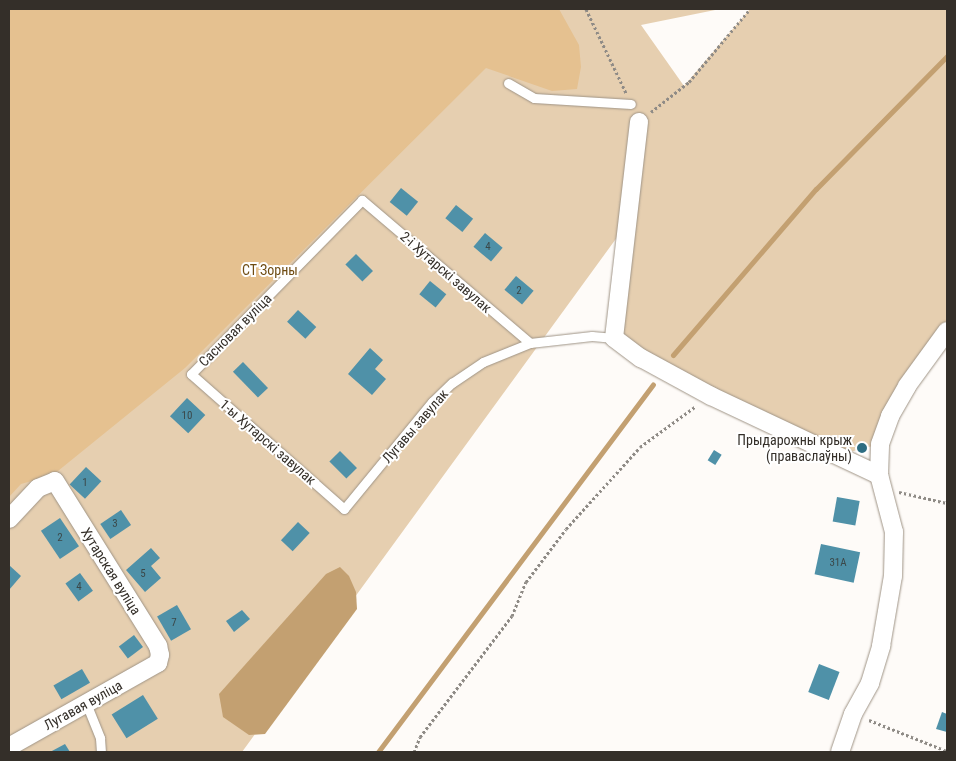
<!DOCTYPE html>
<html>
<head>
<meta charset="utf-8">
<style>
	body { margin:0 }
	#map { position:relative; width:956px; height:761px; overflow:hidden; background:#fefbf8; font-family:"Roboto Condensed",sans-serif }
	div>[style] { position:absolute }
	.green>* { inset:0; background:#e6cfb0 }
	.forest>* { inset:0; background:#e5c190 }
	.water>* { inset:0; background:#c3a071 }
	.stream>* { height:5px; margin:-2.5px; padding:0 2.5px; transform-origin:2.5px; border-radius:2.5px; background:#c3a071 }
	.building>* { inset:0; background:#4f91a8; transform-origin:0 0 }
	.path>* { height:3px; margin-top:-1.5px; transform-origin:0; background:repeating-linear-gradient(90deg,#8f8b86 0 2.5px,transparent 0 5px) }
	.roads { filter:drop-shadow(0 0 1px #9f9486) drop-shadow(0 0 1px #9f9486) }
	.service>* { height:9px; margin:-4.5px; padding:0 4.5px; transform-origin:4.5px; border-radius:4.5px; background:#fff }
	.minor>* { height:18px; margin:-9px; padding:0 9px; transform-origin:9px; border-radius:9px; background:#fff }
	.dots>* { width:14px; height:14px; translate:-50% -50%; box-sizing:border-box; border:2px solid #fff; border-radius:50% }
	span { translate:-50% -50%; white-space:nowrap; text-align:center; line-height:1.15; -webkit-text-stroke:4px #fff; paint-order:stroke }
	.number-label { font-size:11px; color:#3b4849 }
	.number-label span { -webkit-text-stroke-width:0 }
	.park-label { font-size:14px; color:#6f4c13 }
	.street-label { font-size:14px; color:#342f29 }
	.poi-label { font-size:14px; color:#342f29 }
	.right { translate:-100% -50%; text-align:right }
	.frame { position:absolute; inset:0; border:10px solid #342f29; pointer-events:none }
</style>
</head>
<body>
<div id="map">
	<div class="green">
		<div style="clip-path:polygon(9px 9px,720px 9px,641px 25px,684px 86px,750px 9px,947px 9px,947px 336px,880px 444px,835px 456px,614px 338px,626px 225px,242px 752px,9px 752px)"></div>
	</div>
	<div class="forest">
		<div style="clip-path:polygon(9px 9px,559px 9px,579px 45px,581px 67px,577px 89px,552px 91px,486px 68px,185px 368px,53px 475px,21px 484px,9px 497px)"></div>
	</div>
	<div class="water">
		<div style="clip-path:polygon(340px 567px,349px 576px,356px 592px,357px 609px,265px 734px,249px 735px,223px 717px,219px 694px,326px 574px)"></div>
	</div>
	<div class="stream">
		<div style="left:673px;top:355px;width:219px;rotate:-49.3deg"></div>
		<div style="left:816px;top:189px;width:187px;rotate:-45.4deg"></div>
		<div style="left:378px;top:752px;width:459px;rotate:-53.2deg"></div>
	</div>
	<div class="building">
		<div style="left:401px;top:188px;width:22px;height:18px;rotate:39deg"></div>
		<div style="left:456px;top:205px;width:22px;height:17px;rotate:39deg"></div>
		<div style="left:485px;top:233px;width:23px;height:18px;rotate:40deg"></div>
		<div style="left:356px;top:254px;width:24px;height:15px;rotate:45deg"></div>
		<div style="left:516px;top:276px;width:23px;height:18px;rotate:40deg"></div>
		<div style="left:430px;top:281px;width:21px;height:17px;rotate:39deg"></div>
		<div style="left:298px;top:310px;width:25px;height:16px;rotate:43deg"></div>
		<div style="clip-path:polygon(370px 348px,383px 360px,375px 369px,386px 379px,372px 395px,348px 374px)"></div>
		<div style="left:243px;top:362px;width:36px;height:14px;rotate:46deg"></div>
		<div style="left:187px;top:398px;width:25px;height:25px;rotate:43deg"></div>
		<div style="left:714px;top:450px;width:9px;height:12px;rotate:32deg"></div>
		<div style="left:340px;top:451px;width:24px;height:15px;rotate:45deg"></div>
		<div style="left:86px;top:467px;width:21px;height:24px;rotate:43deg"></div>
		<div style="left:837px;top:497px;width:23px;height:25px;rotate:10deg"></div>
		<div style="left:121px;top:510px;width:18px;height:25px;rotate:56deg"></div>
		<div style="left:60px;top:518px;width:34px;height:23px;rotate:56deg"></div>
		<div style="left:298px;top:522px;width:16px;height:25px;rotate:43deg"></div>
		<div style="left:821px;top:544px;width:40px;height:31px;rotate:12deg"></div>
		<div style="clip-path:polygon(151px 548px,160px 558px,151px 566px,161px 578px,145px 592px,126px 570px)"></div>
		<div style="clip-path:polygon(9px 565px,21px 576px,9px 590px)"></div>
		<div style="left:80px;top:573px;width:22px;height:18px;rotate:54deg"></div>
		<div style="left:177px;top:605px;width:28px;height:23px;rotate:60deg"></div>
		<div style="clip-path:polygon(242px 610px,250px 619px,234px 632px,226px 621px)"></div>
		<div style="left:134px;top:635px;width:15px;height:19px;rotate:53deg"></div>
		<div style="left:819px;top:664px;width:22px;height:30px;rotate:21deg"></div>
		<div style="left:82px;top:669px;width:16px;height:33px;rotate:60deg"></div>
		<div style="left:143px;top:695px;width:28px;height:37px;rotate:58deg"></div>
		<div style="clip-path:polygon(942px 712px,947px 714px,947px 732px,936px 729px)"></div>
		<div style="clip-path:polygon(65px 744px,70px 752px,50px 752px)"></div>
	</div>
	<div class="path">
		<div style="left:586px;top:9px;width:93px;rotate:64.5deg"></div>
		<div style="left:651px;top:112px;width:48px;rotate:-38.3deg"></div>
		<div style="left:689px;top:82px;width:95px;rotate:-50.1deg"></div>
		<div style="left:899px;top:492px;width:49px;rotate:12.9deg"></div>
		<div style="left:869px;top:720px;width:84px;rotate:21.7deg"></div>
		<div style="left:414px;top:752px;width:16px;rotate:-68deg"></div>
		<div style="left:420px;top:737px;width:152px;rotate:-52.8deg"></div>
		<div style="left:512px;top:616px;width:37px;rotate:-68deg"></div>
		<div style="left:526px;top:582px;width:66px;rotate:-53deg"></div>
		<div style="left:566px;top:529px;width:110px;rotate:-47.9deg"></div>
		<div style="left:640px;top:447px;width:69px;rotate:-36.2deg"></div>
	</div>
	<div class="roads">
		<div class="service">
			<div style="left:508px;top:83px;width:30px;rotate:30deg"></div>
			<div style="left:534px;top:98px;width:97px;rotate:3.5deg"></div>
			<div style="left:530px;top:343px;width:221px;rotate:-139.6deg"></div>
			<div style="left:362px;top:200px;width:244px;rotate:134.5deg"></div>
			<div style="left:191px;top:374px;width:204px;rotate:41.4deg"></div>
			<div style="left:344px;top:509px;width:139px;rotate:-50.6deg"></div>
			<div style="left:432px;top:402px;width:28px;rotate:-44deg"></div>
			<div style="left:452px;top:383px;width:37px;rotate:-34deg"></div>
			<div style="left:483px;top:362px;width:51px;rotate:-22deg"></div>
			<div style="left:530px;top:343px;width:62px;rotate:-6.4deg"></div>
			<div style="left:592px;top:336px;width:22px;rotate:5deg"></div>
			<div style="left:86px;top:703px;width:38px;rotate:68deg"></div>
			<div style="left:100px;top:738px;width:14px;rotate:86deg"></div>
		</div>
		<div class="minor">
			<div style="left:639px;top:122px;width:217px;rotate:96.6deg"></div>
			<div style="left:614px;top:338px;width:34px;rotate:37deg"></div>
			<div style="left:641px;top:358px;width:80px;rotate:28.5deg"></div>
			<div style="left:711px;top:396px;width:186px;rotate:25.2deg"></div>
			<div style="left:9px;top:519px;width:42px;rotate:-46.9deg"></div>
			<div style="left:38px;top:488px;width:18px;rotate:-22deg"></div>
			<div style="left:55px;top:481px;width:195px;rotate:58deg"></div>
			<div style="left:158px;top:646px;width:9px;rotate:77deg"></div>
			<div style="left:160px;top:655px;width:8px;rotate:104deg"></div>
			<div style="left:158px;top:663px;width:171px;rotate:150.6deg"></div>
			<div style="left:840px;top:752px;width:40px;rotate:-71.1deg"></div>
			<div style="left:853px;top:714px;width:35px;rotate:-61deg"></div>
			<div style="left:870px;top:683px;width:39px;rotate:-73deg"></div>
			<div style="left:881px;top:646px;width:71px;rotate:-80.3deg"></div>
			<div style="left:893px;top:576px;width:44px;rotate:-88.7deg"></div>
			<div style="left:894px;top:532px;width:59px;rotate:-104.7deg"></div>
			<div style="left:879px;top:475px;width:31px;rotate:-88deg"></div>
			<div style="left:880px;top:444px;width:30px;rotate:-70deg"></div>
			<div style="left:890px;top:416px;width:34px;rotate:-60deg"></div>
			<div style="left:907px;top:386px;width:68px;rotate:-54deg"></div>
		</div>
	</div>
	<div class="dots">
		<div style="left:862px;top:448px;background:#2e6d82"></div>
	</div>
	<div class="number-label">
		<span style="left:488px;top:247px">4</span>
		<span style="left:519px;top:291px">2</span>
		<span style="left:187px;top:416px">10</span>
		<span style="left:85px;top:483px">1</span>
		<span style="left:115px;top:524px">3</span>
		<span style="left:60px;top:538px">2</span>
		<span style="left:838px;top:563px">31А</span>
		<span style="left:143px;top:574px">5</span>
		<span style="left:79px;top:587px">4</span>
		<span style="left:174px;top:623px">7</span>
	</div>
	<div class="park-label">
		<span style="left:270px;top:270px">СТ Зорны</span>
	</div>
	<div class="street-label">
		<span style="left:446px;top:272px;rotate:41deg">2-і Хутарскі завулак</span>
		<span style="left:235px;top:330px;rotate:-45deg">Сасновая вуліца</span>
		<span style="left:415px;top:426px;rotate:-49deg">Лугавы завулак</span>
		<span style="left:268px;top:442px;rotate:41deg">1-ы Хутарскі завулак</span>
		<span style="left:111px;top:571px;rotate:58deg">Хутарская вуліца</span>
		<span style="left:83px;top:705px;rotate:-29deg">Лугавая вуліца</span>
	</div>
	<div class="poi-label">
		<span class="right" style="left:852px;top:448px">Прыдарожны крыж<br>(праваслаўны)</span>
	</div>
	<div class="frame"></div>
</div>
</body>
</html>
